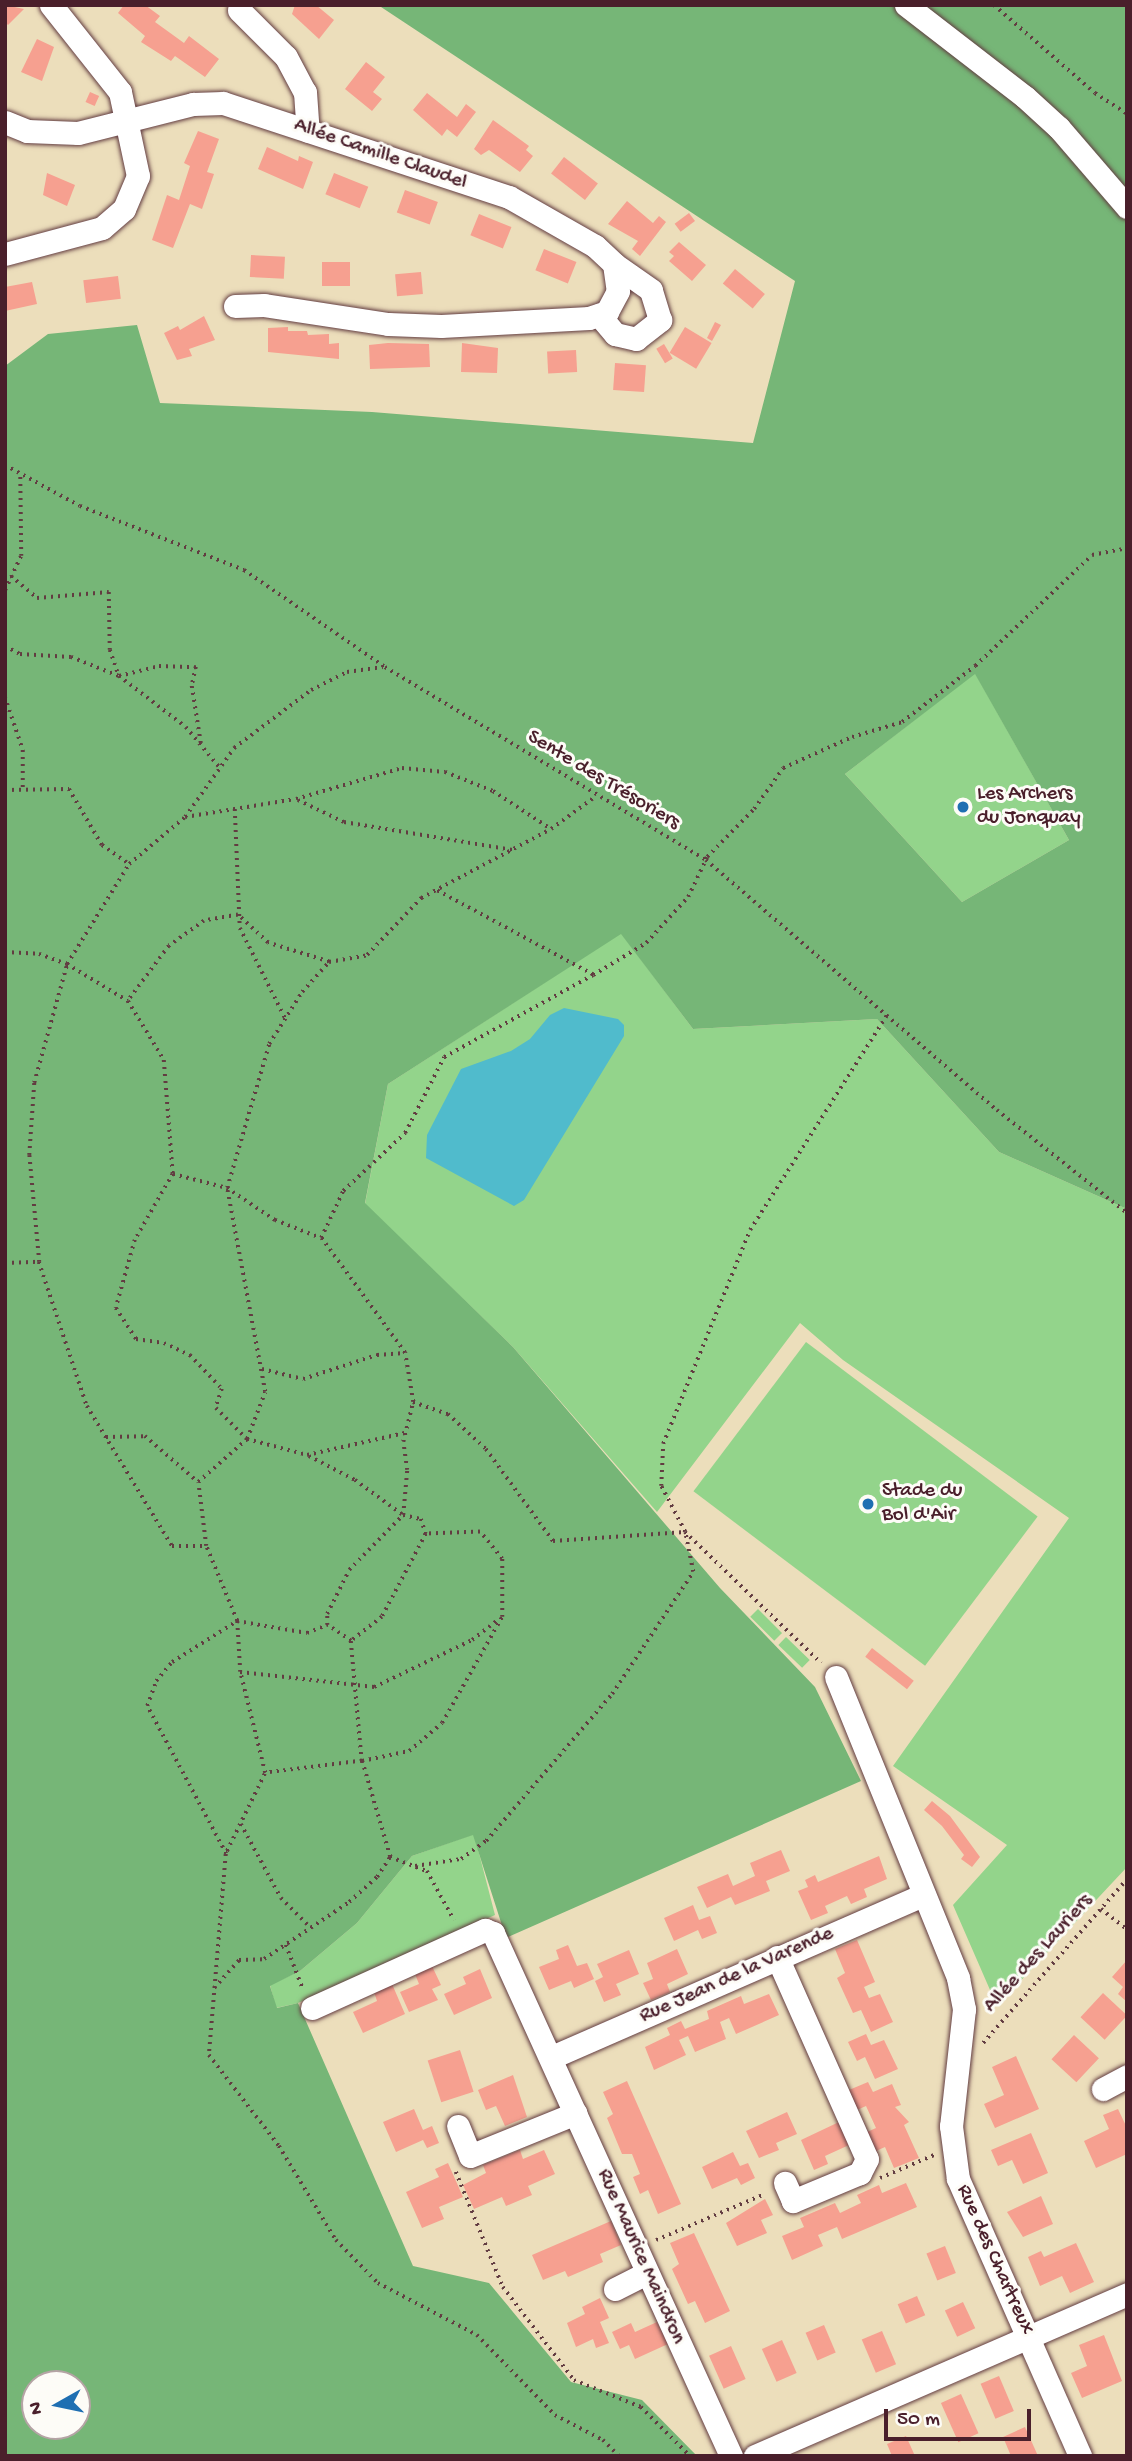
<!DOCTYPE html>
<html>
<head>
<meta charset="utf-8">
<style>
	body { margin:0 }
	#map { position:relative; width:1132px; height:2461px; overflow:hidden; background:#ecdebb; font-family:"Gochi Hand",sans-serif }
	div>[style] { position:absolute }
	.green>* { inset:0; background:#93d48b; transform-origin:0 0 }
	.forest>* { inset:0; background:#76b677 }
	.water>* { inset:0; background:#50bbcc }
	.building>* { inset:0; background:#f6a090; transform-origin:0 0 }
	.path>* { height:3.5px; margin-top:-1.75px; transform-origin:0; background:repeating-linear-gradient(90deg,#623c41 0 2px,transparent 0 7px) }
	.roads { filter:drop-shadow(0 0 2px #623c41) drop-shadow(0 0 2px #623c41) }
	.minor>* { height:23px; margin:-11.5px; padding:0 11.5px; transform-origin:11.5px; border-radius:11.5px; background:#fff }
	.dots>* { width:19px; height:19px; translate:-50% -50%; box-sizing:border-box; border:4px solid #fdfcf7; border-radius:50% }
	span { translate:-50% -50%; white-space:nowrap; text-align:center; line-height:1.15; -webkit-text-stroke:6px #fdfcf7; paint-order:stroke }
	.street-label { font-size:21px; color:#4a1f2b }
	.poi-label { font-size:21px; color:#4a1f2b }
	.left { translate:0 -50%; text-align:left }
	.frame { position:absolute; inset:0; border:7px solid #4a1f2b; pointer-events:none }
	.north { position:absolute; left:21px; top:2370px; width:70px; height:70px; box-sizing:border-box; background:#fdfcf7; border:2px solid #b5a4a5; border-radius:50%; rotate:261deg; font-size:19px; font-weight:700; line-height:28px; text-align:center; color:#4a1f2b }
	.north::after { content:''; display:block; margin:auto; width:24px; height:32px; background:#1f6fb2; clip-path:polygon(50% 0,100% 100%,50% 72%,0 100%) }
	.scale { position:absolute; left:884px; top:2409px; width:147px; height:32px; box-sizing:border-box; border:4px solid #4a1f2b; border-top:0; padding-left:9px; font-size:21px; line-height:24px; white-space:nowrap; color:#4a1f2b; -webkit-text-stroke:5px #fdfcf7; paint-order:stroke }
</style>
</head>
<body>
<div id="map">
	<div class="green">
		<div style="clip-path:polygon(975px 673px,1069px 840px,962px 902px,845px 774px)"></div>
		<div style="clip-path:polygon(621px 933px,693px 1029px,877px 1019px,999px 1152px,1127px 1209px,1127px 1867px,997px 2006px,953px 1905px,1007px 1845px,893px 1766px,1069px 1518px,843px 1360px,800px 1323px,657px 1512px,513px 1347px,365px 1204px,388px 1084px)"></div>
		<div style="left:806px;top:1342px;width:290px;height:187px;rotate:37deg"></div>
		<div style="left:758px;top:1609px;width:34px;height:11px;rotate:45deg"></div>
		<div style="left:786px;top:1637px;width:33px;height:11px;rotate:44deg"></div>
		<div style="clip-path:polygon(474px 1834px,495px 1915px,298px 2003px,276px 2008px,270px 1985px,300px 1971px,357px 1923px,412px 1856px)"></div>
	</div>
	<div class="forest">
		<div style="clip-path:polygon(evenodd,378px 5px,1127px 5px,1127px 1209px,999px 1152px,877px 1019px,693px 1029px,621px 934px,388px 1084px,365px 1203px,513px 1347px,720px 1588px,815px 1687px,861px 1781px,506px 1938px,473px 1835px,412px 1856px,357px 1923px,300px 1971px,270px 1986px,277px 2008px,298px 2003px,413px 2266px,489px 2283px,571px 2382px,642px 2400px,697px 2456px,5px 2456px,5px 366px,48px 334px,137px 325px,160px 403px,372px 412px,753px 443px,795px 281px,378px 5px,975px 674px,1069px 840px,962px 902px,845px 774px,975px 674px,378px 5px,35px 2384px,77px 2384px,77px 2426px,35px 2426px,35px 2384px)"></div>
	</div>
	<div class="water">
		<div style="clip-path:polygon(564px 1008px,618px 1019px,624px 1025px,624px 1036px,524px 1200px,514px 1206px,426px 1158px,427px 1135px,461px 1069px,511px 1051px,530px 1039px,550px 1015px)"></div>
	</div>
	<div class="building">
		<div style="clip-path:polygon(5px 5px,24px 9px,8px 25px,5px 22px)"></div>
		<div style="clip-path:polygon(124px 5px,145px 5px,160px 16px,155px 22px,184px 43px,189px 36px,219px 59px,205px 77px,175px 56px,171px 61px,141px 42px,145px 36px,118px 13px)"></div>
		<div style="clip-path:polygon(295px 5px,316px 5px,334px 20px,319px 39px,292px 14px)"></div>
		<div style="clip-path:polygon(37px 39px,54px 47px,42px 81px,21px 72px)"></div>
		<div style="clip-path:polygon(366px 62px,385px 77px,373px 92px,382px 99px,372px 111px,345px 89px)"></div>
		<div style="left:90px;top:92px;width:10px;height:11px;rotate:24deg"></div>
		<div style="clip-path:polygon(427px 93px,457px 117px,466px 104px,476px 112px,457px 137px,447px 129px,442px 136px,413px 110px)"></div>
		<div style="clip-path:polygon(493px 120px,529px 146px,526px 150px,533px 156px,520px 172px,489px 150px,481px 155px,474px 149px)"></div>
		<div style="clip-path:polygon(198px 131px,219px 139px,207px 172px,214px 174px,202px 209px,190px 204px,173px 248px,152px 240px,167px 195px,179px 200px,190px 166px,184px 163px)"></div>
		<div style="clip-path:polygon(267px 147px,298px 161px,299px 156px,313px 162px,303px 189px,258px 169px)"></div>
		<div style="left:564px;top:157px;width:43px;height:21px;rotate:38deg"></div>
		<div style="clip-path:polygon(47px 173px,75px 185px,67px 206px,43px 195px)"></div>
		<div style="left:334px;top:173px;width:37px;height:23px;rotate:22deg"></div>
		<div style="left:405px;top:190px;width:35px;height:24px;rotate:20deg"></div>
		<div style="clip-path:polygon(627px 201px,653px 223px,659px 216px,666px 222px,640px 256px,632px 249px,638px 241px,608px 224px)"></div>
		<div style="left:689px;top:213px;width:10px;height:18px;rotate:53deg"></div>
		<div style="left:479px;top:214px;width:35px;height:23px;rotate:22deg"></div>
		<div style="clip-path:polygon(679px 242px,706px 265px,692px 281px,669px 261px,674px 256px,669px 252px)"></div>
		<div style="left:544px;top:249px;width:35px;height:23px;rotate:22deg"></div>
		<div style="left:251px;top:255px;width:34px;height:22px;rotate:3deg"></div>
		<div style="left:322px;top:262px;width:28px;height:24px"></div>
		<div style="left:735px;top:269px;width:39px;height:19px;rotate:40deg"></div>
		<div style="left:421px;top:272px;width:22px;height:26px;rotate:85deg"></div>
		<div style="left:118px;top:276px;width:23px;height:35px;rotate:83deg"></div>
		<div style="clip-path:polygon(32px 282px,37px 304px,5px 311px,5px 287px)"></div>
		<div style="clip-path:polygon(204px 316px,215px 340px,189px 349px,192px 356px,177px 360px,164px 333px,178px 326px,180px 330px)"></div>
		<div style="clip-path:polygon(715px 322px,721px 325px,712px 341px,707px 338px)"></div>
		<div style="clip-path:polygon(288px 327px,288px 331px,307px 331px,308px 335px,329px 334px,329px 344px,339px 343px,339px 359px,268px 352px,268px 328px)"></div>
		<div style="left:685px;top:327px;width:31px;height:30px;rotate:31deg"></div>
		<div style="clip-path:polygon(388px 343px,429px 344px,430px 367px,370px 369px,369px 345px)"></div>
		<div style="clip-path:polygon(462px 343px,498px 348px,497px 373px,461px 372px)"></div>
		<div style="left:664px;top:344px;width:17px;height:9px;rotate:59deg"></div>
		<div style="left:576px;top:350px;width:22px;height:29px;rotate:87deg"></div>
		<div style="left:615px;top:363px;width:31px;height:27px;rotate:4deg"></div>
		<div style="left:872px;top:1648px;width:53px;height:11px;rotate:38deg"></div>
		<div style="clip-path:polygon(932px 1801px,950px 1816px,980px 1857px,972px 1867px,961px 1859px,964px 1855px,942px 1826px,924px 1810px)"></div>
		<div style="clip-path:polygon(781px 1850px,790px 1871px,766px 1881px,770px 1891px,735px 1905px,731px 1897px,707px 1908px,697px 1887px,728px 1874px,733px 1886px,755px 1876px,750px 1863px)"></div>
		<div style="clip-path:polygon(879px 1856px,887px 1879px,864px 1889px,867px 1897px,851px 1904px,847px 1896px,825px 1906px,828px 1913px,811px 1920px,798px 1891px,808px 1887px,805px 1880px,815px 1875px,818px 1882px)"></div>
		<div style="clip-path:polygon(693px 1905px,699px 1920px,710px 1916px,717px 1933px,702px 1939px,698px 1930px,674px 1941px,664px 1918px)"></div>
		<div style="clip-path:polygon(857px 1940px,875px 1982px,864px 1987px,869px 1998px,880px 1994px,893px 2022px,871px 2032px,861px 2010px,853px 2013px,837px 1978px,845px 1973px,835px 1949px)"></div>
		<div style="clip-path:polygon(568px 1945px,577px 1966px,587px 1963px,594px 1979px,574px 1988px,571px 1981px,549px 1990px,539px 1967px,559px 1959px,556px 1950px)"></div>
		<div style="clip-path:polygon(677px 1949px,688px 1974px,667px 1984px,670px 1992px,651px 2000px,643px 1983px,653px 1979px,647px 1963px)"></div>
		<div style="clip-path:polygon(629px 1950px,639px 1974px,616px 1984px,621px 1995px,604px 2002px,595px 1981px,603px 1977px,597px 1964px)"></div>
		<div style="clip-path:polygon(1127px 1960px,1127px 2002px,1118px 1994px,1123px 1987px,1112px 1977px)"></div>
		<div style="clip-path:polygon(432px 1966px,441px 1985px,432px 1989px,438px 2000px,409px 2012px,400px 1992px,419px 1984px,415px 1974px)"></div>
		<div style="clip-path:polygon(480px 1969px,492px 1998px,454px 2015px,444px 1994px,466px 1984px,463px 1977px)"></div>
		<div style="clip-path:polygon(392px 1984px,405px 2014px,363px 2033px,353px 2012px,377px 2001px,374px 1992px)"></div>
		<div style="left:1103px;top:1993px;width:33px;height:33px;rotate:43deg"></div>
		<div style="clip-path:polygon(769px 1994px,779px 2015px,736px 2034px,729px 2018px,720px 2022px,726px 2039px,695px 2052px,688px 2036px,679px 2040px,686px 2055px,654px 2070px,645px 2047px,670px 2035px,667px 2028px,681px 2021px,685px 2029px,709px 2019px,707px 2011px,741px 1996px,744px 2004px)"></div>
		<div style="clip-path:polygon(866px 2034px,871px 2045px,884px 2040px,898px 2069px,875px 2079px,865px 2057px,857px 2061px,848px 2042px)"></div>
		<div style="left:1074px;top:2035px;width:34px;height:33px;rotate:43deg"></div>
		<div style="left:460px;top:2050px;width:44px;height:34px;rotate:72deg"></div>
		<div style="clip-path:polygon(1016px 2056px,1039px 2109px,995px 2128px,984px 2104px,1004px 2095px,992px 2067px)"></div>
		<div style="clip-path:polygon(513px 2075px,527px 2117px,505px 2126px,496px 2106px,486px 2110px,478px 2090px)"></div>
		<div style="clip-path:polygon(627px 2081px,681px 2204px,658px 2214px,648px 2190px,640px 2194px,633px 2177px,640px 2174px,632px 2154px,622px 2154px,607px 2118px,613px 2114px,603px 2092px)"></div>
		<div style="clip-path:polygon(868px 2082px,873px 2092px,892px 2084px,901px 2105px,895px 2107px,909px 2122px,904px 2125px,919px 2158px,894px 2168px,885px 2147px,876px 2151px,867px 2132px,876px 2128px,866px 2106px,857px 2110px,849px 2090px)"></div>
		<div style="clip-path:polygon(414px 2109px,423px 2130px,432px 2126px,439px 2143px,427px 2148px,423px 2140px,396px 2152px,383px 2122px)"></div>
		<div style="clip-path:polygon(1118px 2109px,1127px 2128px,1127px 2154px,1096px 2168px,1084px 2141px,1109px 2129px,1103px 2115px)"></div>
		<div style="clip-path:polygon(787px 2112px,797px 2134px,776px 2143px,779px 2150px,759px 2158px,746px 2131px)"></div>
		<div style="clip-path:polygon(839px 2122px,849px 2145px,825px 2156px,828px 2164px,814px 2170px,801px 2140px)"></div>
		<div style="clip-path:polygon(1031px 2133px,1048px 2173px,1023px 2184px,1012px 2160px,998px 2166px,991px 2150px)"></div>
		<div style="clip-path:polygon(520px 2150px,523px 2159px,544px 2150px,555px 2174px,528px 2186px,532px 2195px,506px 2206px,502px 2197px,474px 2209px,463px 2185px,486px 2173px,483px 2165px)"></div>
		<div style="clip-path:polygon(733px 2152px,740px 2166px,748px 2163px,755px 2178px,741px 2185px,737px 2178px,712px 2189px,702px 2167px)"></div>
		<div style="clip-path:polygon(448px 2163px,463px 2197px,439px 2207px,444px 2219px,422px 2228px,406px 2192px,439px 2177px,435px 2169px)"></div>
		<div style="clip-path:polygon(906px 2183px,917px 2207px,842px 2239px,837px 2227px,818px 2235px,823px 2246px,792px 2260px,782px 2236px,804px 2227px,800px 2218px,835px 2203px,840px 2213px,861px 2203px,857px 2195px,879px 2185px,882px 2193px)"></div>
		<div style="clip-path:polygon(1041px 2196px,1053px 2224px,1023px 2237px,1007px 2212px)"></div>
		<div style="clip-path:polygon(765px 2199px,773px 2215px,761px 2220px,767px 2233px,737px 2246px,726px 2223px)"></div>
		<div style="clip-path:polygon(611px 2221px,621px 2245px,600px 2254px,603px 2262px,568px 2277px,565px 2271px,543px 2280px,532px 2255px)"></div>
		<div style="clip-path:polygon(694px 2233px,730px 2311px,705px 2323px,695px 2301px,688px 2304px,672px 2269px,679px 2264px,670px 2243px)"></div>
		<div style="clip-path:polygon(1076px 2243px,1094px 2282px,1070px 2293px,1062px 2276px,1040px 2286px,1028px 2257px,1041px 2251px,1044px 2257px)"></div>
		<div style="left:945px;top:2246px;width:29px;height:20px;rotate:68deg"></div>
		<div style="left:917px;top:2296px;width:21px;height:21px;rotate:67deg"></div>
		<div style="clip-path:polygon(600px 2298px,609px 2318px,600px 2322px,609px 2343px,596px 2348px,593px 2339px,576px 2347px,567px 2323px,585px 2314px,582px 2307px)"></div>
		<div style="left:963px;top:2302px;width:29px;height:20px;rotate:65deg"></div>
		<div style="clip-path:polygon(657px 2322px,668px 2344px,635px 2359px,629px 2345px,620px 2349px,612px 2332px,631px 2323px,635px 2332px)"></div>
		<div style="left:824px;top:2325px;width:30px;height:20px;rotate:67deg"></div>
		<div style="left:882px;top:2331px;width:36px;height:22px;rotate:67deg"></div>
		<div style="clip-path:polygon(1104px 2335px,1122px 2381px,1082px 2398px,1071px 2373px,1087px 2366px,1079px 2345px)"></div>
		<div style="left:782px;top:2340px;width:36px;height:22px;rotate:66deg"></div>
		<div style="left:731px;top:2346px;width:36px;height:24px;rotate:66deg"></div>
		<div style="left:999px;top:2376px;width:38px;height:20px;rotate:67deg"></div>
		<div style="left:961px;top:2394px;width:43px;height:22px;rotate:66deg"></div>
		<div style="clip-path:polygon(1025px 2427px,1038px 2456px,1011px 2456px,1003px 2437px)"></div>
		<div style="clip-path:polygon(906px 2436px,915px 2456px,892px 2456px,887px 2444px)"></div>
	</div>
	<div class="path">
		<div style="left:994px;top:5px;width:134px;rotate:41.1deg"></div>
		<div style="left:1095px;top:93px;width:38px;rotate:33deg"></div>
		<div style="left:5px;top:465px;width:85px;rotate:28.7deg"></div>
		<div style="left:80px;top:506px;width:176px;rotate:21.3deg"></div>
		<div style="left:244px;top:570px;width:171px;rotate:34.5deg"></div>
		<div style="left:385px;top:667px;width:375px;rotate:31deg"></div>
		<div style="left:706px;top:860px;width:384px;rotate:40.7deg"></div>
		<div style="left:997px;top:1110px;width:166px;rotate:38.4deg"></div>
		<div style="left:11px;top:576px;width:34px;rotate:40deg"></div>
		<div style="left:37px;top:598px;width:72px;rotate:-4.8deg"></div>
		<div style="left:109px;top:592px;width:58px;rotate:89deg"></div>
		<div style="left:110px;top:650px;width:28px;rotate:71deg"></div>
		<div style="left:119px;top:676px;width:84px;rotate:37.3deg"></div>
		<div style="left:186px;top:727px;width:53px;rotate:50.3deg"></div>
		<div style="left:5px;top:590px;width:38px;rotate:-65deg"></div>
		<div style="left:21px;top:556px;width:82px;rotate:-90.7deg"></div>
		<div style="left:5px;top:646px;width:17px;rotate:28deg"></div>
		<div style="left:20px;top:654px;width:51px;rotate:3.4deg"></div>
		<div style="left:71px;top:657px;width:52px;rotate:21.6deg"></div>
		<div style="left:119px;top:676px;width:41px;rotate:-14deg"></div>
		<div style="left:159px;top:666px;width:37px;rotate:2deg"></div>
		<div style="left:196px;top:667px;width:19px;rotate:102deg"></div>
		<div style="left:192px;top:686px;width:58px;rotate:81deg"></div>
		<div style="left:5px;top:697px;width:56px;rotate:71.2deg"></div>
		<div style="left:23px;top:750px;width:38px;rotate:90deg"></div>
		<div style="left:5px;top:790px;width:64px;rotate:-0.9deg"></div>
		<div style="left:69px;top:789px;width:65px;rotate:59.5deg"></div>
		<div style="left:102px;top:845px;width:33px;rotate:35deg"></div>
		<div style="left:298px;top:800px;width:51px;rotate:25.6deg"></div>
		<div style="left:344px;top:822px;width:171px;rotate:9.4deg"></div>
		<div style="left:235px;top:809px;width:119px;rotate:87.6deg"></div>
		<div style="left:240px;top:928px;width:101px;rotate:63.4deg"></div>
		<div style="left:185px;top:817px;width:112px;rotate:-9.2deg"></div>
		<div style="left:296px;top:799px;width:110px;rotate:-16.3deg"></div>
		<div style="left:402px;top:768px;width:43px;rotate:5.3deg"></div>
		<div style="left:445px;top:772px;width:52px;rotate:21.6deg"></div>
		<div style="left:493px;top:791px;width:69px;rotate:33.2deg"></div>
		<div style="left:5px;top:952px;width:34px;rotate:3deg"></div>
		<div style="left:39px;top:954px;width:30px;rotate:20deg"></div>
		<div style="left:67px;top:964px;width:118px;rotate:-58.2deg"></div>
		<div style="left:129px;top:864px;width:73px;rotate:-40deg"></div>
		<div style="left:185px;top:817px;width:85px;rotate:-54.6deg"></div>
		<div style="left:234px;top:748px;width:96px;rotate:-37deg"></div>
		<div style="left:311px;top:690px;width:40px;rotate:-26.6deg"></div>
		<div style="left:347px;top:672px;width:36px;rotate:-8deg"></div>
		<div style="left:329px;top:962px;width:64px;rotate:-162.7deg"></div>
		<div style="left:268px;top:943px;width:41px;rotate:-137deg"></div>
		<div style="left:238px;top:915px;width:35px;rotate:170deg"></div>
		<div style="left:204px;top:921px;width:43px;rotate:144.5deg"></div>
		<div style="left:169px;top:946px;width:69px;rotate:126.7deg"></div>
		<div style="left:128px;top:1001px;width:69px;rotate:58.6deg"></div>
		<div style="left:164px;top:1060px;width:114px;rotate:85.5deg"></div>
		<div style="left:173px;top:1174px;width:76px;rotate:119.9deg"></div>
		<div style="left:135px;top:1240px;width:71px;rotate:105.6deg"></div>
		<div style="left:116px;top:1308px;width:37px;rotate:57deg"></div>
		<div style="left:136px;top:1339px;width:28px;rotate:8deg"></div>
		<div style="left:164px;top:1343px;width:29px;rotate:25deg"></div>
		<div style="left:190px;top:1355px;width:47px;rotate:46.7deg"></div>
		<div style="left:222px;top:1389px;width:20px;rotate:108deg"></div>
		<div style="left:216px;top:1408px;width:44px;rotate:45deg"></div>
		<div style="left:247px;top:1439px;width:62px;rotate:14.9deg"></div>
		<div style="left:307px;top:1455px;width:100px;rotate:-12.7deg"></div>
		<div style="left:593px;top:975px;width:62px;rotate:-31.1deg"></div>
		<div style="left:646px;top:943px;width:62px;rotate:-47.6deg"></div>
		<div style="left:688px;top:897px;width:44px;rotate:-64.6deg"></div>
		<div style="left:707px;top:857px;width:67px;rotate:-45.6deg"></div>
		<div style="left:754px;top:809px;width:50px;rotate:-54.7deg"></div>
		<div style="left:783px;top:768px;width:76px;rotate:-24.2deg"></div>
		<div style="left:852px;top:737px;width:52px;rotate:-16.7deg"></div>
		<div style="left:902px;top:722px;width:92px;rotate:-37.5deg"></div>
		<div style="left:975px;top:666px;width:161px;rotate:-43.5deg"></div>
		<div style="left:1092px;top:555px;width:36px;rotate:-11deg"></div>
		<div style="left:173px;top:1174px;width:56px;rotate:14.5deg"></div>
		<div style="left:227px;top:1188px;width:58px;rotate:33.7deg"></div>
		<div style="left:275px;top:1220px;width:49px;rotate:21.4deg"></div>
		<div style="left:39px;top:1262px;width:107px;rotate:-95.3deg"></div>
		<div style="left:29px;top:1155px;width:72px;rotate:-86deg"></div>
		<div style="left:34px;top:1083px;width:123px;rotate:-74.5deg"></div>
		<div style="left:67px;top:964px;width:71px;rotate:31.2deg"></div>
		<div style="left:5px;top:1263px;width:34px;rotate:-2deg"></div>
		<div style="left:39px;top:1262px;width:152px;rotate:71.6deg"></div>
		<div style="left:87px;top:1406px;width:164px;rotate:58.7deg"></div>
		<div style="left:172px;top:1546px;width:34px"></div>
		<div style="left:262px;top:1369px;width:42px;rotate:13.7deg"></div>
		<div style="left:303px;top:1379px;width:78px;rotate:-18deg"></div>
		<div style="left:377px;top:1355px;width:28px;rotate:-4deg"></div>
		<div style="left:413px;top:1402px;width:37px;rotate:19deg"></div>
		<div style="left:448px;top:1414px;width:52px;rotate:42.6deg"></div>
		<div style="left:486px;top:1449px;width:114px;rotate:53.9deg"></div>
		<div style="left:553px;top:1541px;width:132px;rotate:-3.9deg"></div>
		<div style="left:685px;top:1532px;width:189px;rotate:43.9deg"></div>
		<div style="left:106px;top:1437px;width:39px;rotate:-1deg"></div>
		<div style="left:145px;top:1436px;width:70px;rotate:41deg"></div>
		<div style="left:309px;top:1456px;width:52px;rotate:27.6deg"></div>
		<div style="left:355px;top:1480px;width:59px;rotate:36.1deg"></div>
		<div style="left:403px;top:1515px;width:45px;rotate:-84.9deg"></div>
		<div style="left:407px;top:1470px;width:28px;rotate:-98deg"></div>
		<div style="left:403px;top:1442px;width:41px;rotate:-76deg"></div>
		<div style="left:413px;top:1402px;width:50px;rotate:-99.3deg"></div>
		<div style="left:405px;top:1353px;width:142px;rotate:-126.1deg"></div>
		<div style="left:321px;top:1238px;width:52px;rotate:-64.9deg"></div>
		<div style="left:343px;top:1191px;width:85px;rotate:-43.1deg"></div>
		<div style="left:405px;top:1133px;width:85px;rotate:-62.8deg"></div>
		<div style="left:444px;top:1057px;width:170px;rotate:-28.8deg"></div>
		<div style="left:593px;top:975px;width:179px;rotate:-151.6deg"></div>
		<div style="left:351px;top:1641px;width:29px;rotate:-146deg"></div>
		<div style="left:327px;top:1625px;width:11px;rotate:-90deg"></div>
		<div style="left:327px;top:1614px;width:49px;rotate:-63.4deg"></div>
		<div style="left:349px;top:1570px;width:77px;rotate:-45.5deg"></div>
		<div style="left:403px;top:1515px;width:18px;rotate:13deg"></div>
		<div style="left:421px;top:1519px;width:16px;rotate:72deg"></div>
		<div style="left:426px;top:1534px;width:94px;rotate:117.9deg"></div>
		<div style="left:382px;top:1617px;width:39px;rotate:142deg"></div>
		<div style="left:351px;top:1641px;width:121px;rotate:84.8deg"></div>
		<div style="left:362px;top:1761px;width:48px;rotate:-12deg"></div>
		<div style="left:409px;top:1751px;width:43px;rotate:-40.3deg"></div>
		<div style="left:442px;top:1723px;width:122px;rotate:-60.5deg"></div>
		<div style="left:502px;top:1617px;width:58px;rotate:-90deg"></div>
		<div style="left:502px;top:1559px;width:35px;rotate:-129deg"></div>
		<div style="left:480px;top:1532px;width:54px;rotate:177.9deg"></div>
		<div style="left:240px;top:1672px;width:135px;rotate:6.4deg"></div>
		<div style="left:374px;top:1687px;width:109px;rotate:-25.6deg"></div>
		<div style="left:472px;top:1640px;width:34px;rotate:-38deg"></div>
		<div style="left:265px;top:1774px;width:89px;rotate:116deg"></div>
		<div style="left:226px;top:1854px;width:202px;rotate:94.8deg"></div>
		<div style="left:209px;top:2055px;width:115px;rotate:52.4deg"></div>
		<div style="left:279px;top:2146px;width:110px;rotate:58.8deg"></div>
		<div style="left:336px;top:2240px;width:60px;rotate:45.7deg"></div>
		<div style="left:378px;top:2283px;width:112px;rotate:27.7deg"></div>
		<div style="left:477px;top:2335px;width:112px;rotate:45.7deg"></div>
		<div style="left:555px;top:2415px;width:54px;rotate:27.5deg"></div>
		<div style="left:603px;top:2440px;width:23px;rotate:45deg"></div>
		<div style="left:241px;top:1824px;width:84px;rotate:61.6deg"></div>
		<div style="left:281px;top:1898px;width:42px;rotate:45deg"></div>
		<div style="left:226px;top:1854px;width:168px;rotate:-118.1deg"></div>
		<div style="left:147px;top:1706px;width:27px;rotate:-70deg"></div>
		<div style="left:156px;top:1681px;width:25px;rotate:-50deg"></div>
		<div style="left:172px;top:1662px;width:77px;rotate:-32.2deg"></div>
		<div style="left:237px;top:1621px;width:71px;rotate:9.7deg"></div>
		<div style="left:307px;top:1633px;width:22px;rotate:-22deg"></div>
		<div style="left:390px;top:1857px;width:40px;rotate:21deg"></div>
		<div style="left:427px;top:1871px;width:56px;rotate:61.1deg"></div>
		<div style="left:415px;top:1866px;width:47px;rotate:-8.7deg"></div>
		<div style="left:461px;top:1859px;width:31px;rotate:-36deg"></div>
		<div style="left:486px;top:1841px;width:194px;rotate:-49.4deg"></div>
		<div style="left:612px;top:1694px;width:146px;rotate:-56.4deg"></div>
		<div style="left:693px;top:1572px;width:41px;rotate:-101.3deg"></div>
		<div style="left:685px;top:1532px;width:52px;rotate:-117.6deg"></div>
		<div style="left:661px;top:1486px;width:42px;rotate:-87.3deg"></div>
		<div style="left:663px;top:1444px;width:231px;rotate:-67.9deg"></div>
		<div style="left:750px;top:1230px;width:257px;rotate:-57.5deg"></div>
		<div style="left:1101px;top:1909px;width:33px;rotate:38deg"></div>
		<div style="left:286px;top:1945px;width:47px;rotate:68.9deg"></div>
		<div style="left:214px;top:1988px;width:38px;rotate:-48deg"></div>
		<div style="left:239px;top:1960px;width:25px;rotate:-2deg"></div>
		<div style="left:264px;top:1959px;width:102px;rotate:-33.8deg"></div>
		<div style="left:349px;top:1902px;width:38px;rotate:-42deg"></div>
		<div style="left:377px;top:1877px;width:24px;rotate:-57deg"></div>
		<div style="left:390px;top:1857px;width:100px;rotate:-106.3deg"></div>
		<div style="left:362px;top:1761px;width:98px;rotate:172.9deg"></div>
		<div style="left:265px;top:1773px;width:104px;rotate:-103.9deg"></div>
		<div style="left:240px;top:1672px;width:51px;rotate:-93.4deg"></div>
		<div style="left:237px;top:1621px;width:81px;rotate:-112.5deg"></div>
		<div style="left:206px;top:1546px;width:64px;rotate:-97.1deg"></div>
		<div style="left:198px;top:1482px;width:65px;rotate:-41.3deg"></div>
		<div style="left:247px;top:1439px;width:50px;rotate:-69deg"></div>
		<div style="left:265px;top:1392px;width:208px;rotate:-100.6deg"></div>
		<div style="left:227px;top:1188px;width:150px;rotate:-73.7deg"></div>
		<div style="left:269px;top:1044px;width:62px;rotate:-57.6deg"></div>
		<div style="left:302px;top:992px;width:40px;rotate:-48deg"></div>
		<div style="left:329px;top:962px;width:39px;rotate:-10deg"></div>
		<div style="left:367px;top:955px;width:79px;rotate:-46.5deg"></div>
		<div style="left:421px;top:898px;width:147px;rotate:-28deg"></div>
		<div style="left:551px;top:829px;width:56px;rotate:-36.3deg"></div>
		<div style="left:983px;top:2043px;width:218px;rotate:-48.7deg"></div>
		<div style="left:456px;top:2172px;width:124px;rotate:67.8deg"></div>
		<div style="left:503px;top:2287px;width:117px;rotate:52.6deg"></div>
		<div style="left:574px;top:2380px;width:72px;rotate:21.9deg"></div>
		<div style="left:641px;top:2407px;width:69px;rotate:45deg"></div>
		<div style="left:880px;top:2178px;width:59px;rotate:-23.1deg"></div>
		<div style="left:656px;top:2240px;width:118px;rotate:-22.9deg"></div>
	</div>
	<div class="roads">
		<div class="minor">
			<div style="left:906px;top:5px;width:150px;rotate:37.7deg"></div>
			<div style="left:1025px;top:97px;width:46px;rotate:42.4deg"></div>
			<div style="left:1059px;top:128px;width:104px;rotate:49.3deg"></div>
			<div style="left:239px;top:10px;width:66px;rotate:45deg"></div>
			<div style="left:286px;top:57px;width:40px;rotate:62deg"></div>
			<div style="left:305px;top:92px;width:39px;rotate:86deg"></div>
			<div style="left:5px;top:122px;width:24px;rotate:22deg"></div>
			<div style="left:27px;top:131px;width:51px;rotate:2.2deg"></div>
			<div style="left:78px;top:133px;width:119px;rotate:-14.2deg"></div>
			<div style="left:193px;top:104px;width:30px;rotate:-2deg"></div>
			<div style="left:223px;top:103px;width:301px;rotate:18.2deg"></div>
			<div style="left:509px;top:197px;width:99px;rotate:29.7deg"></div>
			<div style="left:595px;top:246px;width:26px;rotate:43deg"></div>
			<div style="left:614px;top:264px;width:27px;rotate:82deg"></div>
			<div style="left:618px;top:291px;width:24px;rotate:118deg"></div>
			<div style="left:607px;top:312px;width:19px;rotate:162deg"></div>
			<div style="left:589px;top:318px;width:148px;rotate:176.9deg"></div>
			<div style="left:441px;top:326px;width:53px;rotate:-177.8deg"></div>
			<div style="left:388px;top:324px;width:125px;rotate:-171.3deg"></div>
			<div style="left:264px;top:305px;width:29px;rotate:178deg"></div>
			<div style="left:5px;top:254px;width:100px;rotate:-15deg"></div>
			<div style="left:102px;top:228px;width:29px;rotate:-41deg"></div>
			<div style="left:124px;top:209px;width:36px;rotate:-67deg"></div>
			<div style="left:138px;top:176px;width:86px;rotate:-102.1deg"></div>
			<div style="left:120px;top:92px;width:111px;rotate:-128.4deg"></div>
			<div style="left:599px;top:315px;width:25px;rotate:50deg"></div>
			<div style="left:615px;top:334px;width:22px;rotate:13deg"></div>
			<div style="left:636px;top:339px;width:31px;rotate:-38deg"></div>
			<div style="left:660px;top:320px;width:31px;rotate:-107deg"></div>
			<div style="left:651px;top:290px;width:45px;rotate:-144.9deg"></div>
			<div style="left:836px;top:1677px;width:325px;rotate:67.9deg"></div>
			<div style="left:958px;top:1978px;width:32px;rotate:79deg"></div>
			<div style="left:964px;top:2009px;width:118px;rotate:96.3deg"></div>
			<div style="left:951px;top:2126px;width:53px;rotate:82.5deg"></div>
			<div style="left:958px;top:2179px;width:303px;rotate:66.2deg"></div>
			<div style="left:777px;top:1957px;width:221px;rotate:66deg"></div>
			<div style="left:867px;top:2159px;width:16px;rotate:117deg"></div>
			<div style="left:860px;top:2173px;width:73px;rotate:157.3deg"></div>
			<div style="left:793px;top:2201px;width:20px;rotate:-114deg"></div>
			<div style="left:312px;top:2008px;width:190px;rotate:-24.3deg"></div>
			<div style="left:485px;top:1930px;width:9px;rotate:21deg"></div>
			<div style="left:493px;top:1933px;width:575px;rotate:65.53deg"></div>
			<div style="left:552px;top:2057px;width:405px;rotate:-23.6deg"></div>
			<div style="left:1103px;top:2089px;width:27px;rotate:-28deg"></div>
			<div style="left:458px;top:2126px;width:32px;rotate:68deg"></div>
			<div style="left:470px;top:2156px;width:114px;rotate:-22.1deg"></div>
			<div style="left:615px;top:2289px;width:36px;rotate:-27deg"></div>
			<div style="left:755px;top:2456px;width:406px;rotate:-23.5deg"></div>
		</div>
	</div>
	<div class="dots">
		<div style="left:963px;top:807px;background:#1f6fb2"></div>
		<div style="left:868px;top:1504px;background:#1f6fb2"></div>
	</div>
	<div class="street-label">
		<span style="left:380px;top:155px;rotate:19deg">Allée Camille Claudel</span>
		<span style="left:603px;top:781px;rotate:31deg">Sente des Trésoriers</span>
		<span style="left:1039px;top:1954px;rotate:-48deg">Allée des Lauriers</span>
		<span style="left:737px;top:1976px;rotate:-24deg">Rue Jean de la Varende</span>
		<span style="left:640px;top:2257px;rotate:66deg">Rue Maurice Maindron</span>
		<span style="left:994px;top:2260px;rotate:66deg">Rue des Chartreux</span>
	</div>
	<div class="poi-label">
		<span class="left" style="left:977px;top:807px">Les Archers<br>du Jonquay</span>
		<span class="left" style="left:882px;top:1504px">Stade du<br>Bol d'Air</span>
	</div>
	<div class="frame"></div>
	<div class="north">N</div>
	<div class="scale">50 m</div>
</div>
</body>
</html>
